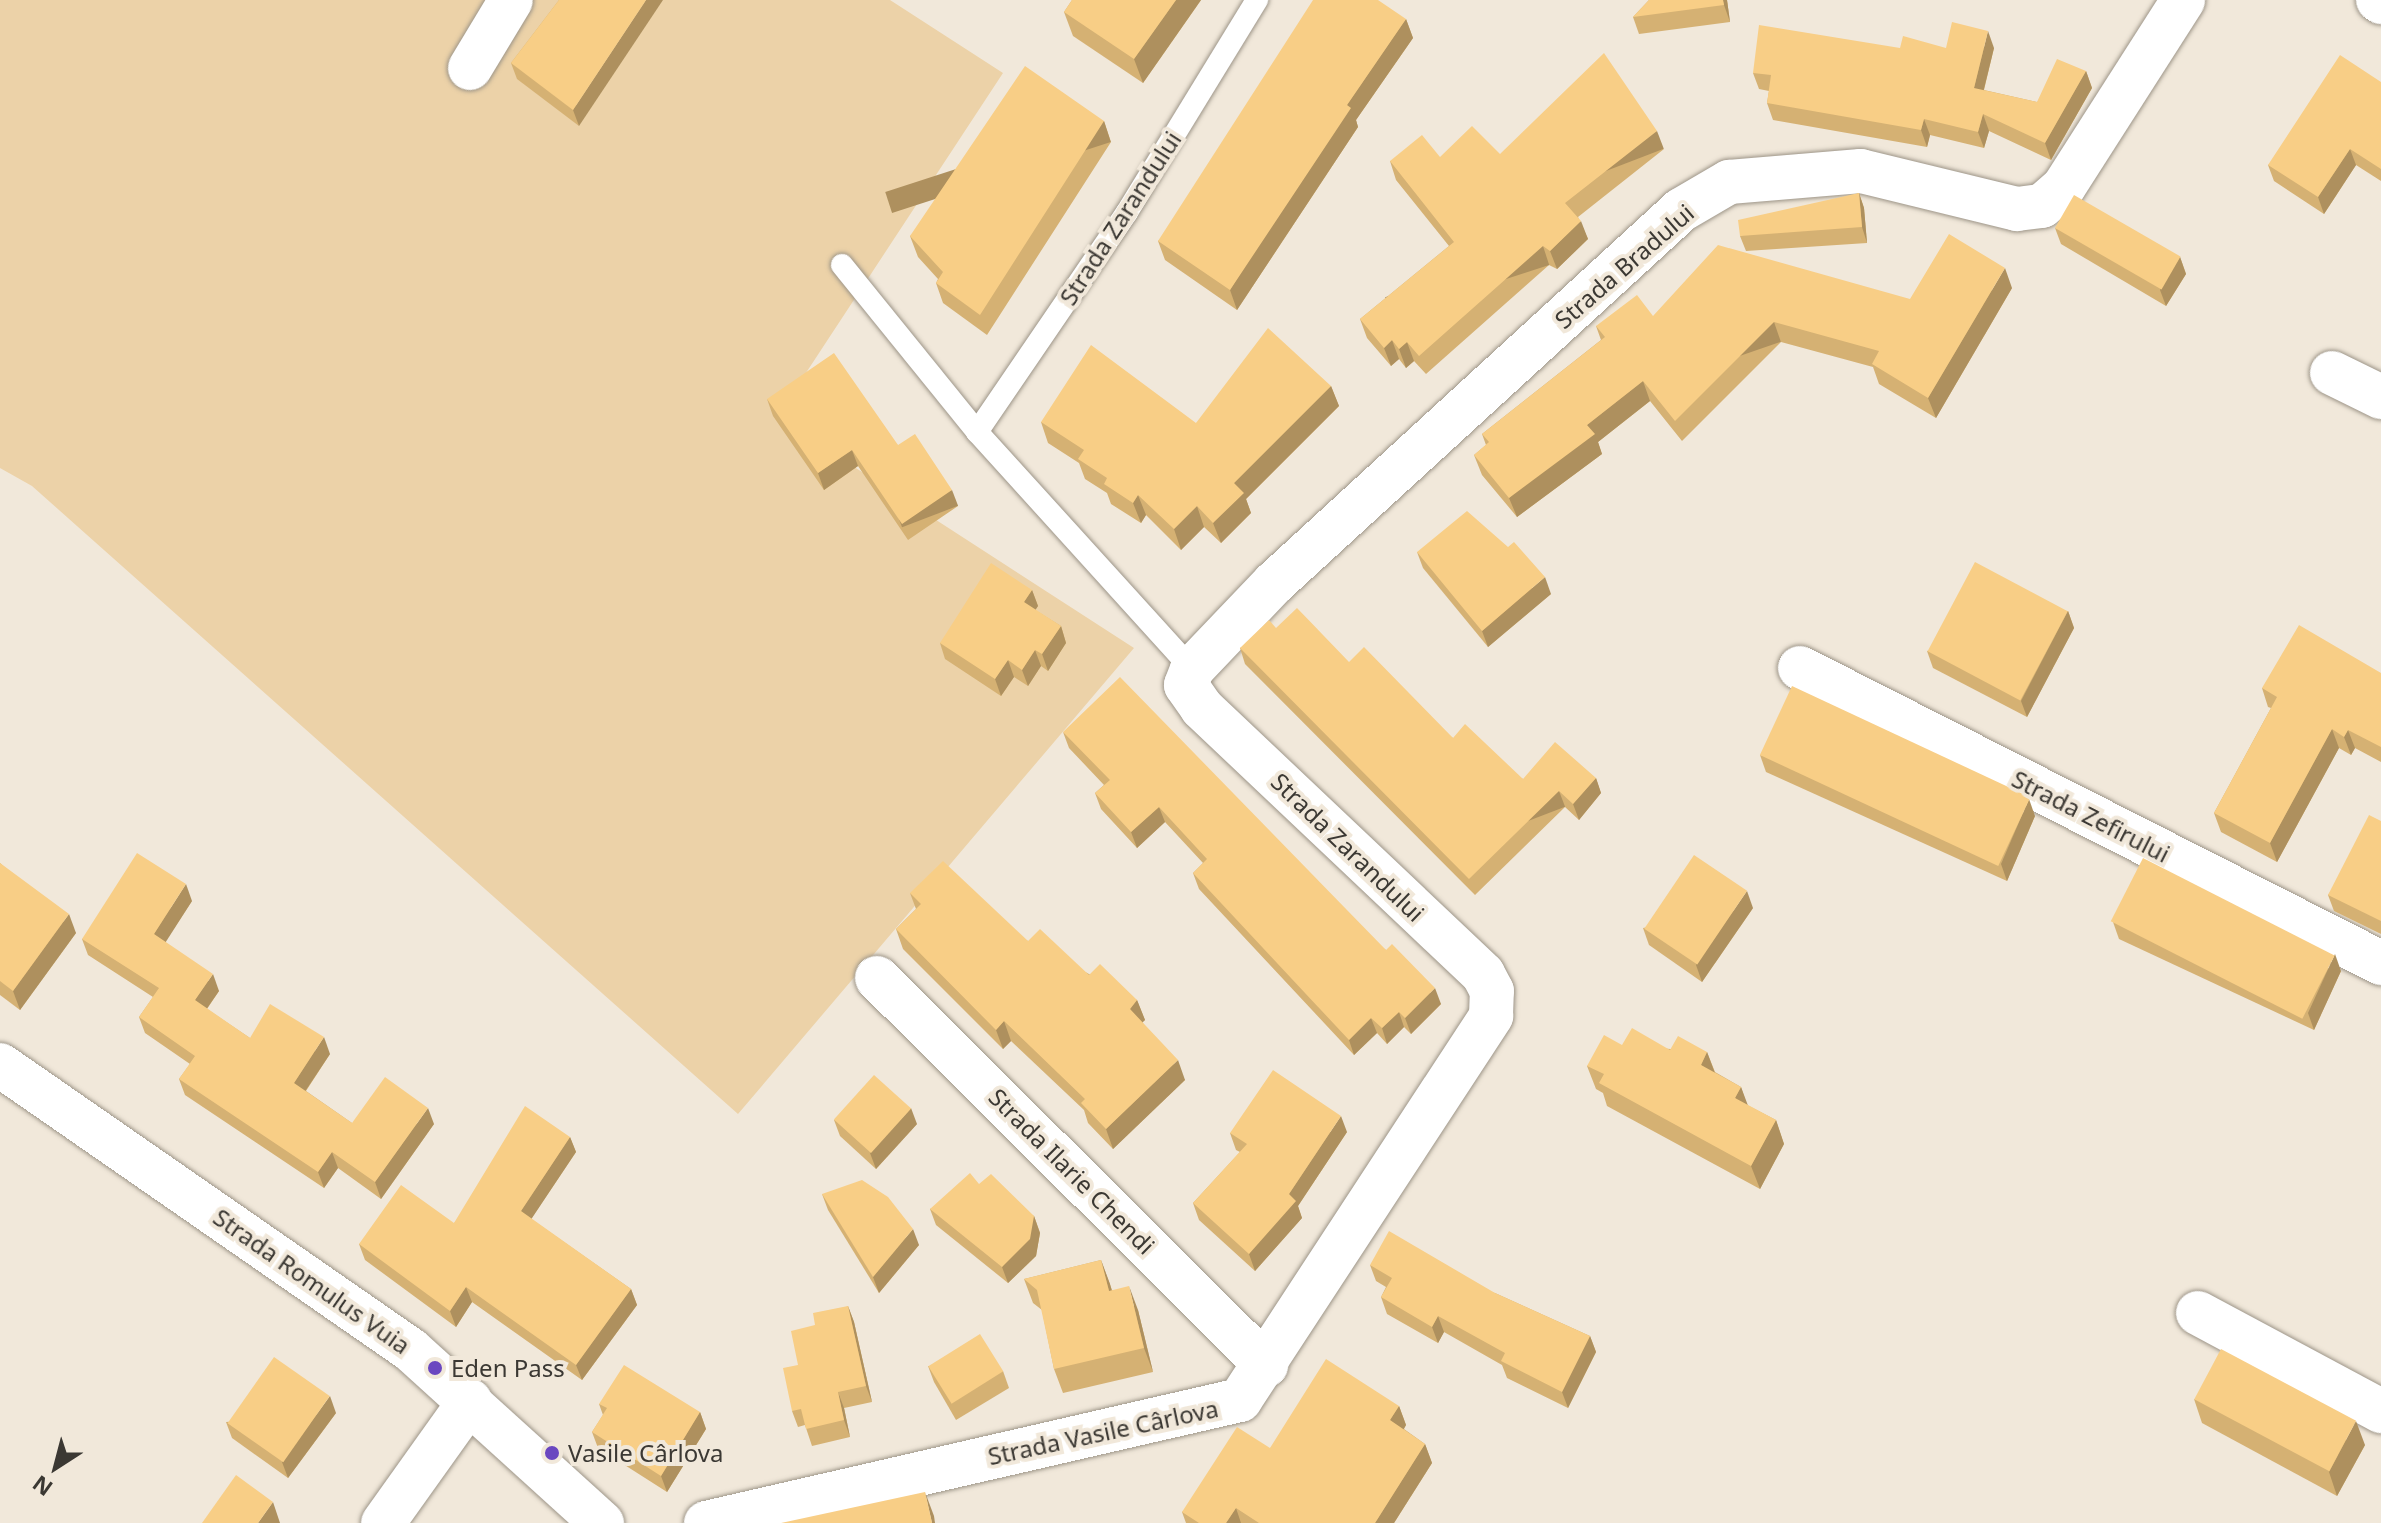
<!DOCTYPE html>
<html>
<head>
<meta charset="utf-8">
<style>
	body { margin:0 }
	#map { position:relative; width:2381px; height:1523px; overflow:hidden; background:#f1e8da; font-family:"Noto Sans",sans-serif }
	div>[style] { position:absolute }
	.green>* { inset:0; background:#ecd2a8 }
	.roads { filter:drop-shadow(0 0 2px #9d9588) drop-shadow(0 0 2px #9d9588) }
	.lane>* { height:22px; margin:-11px; padding:0 11px; transform-origin:11px; border-radius:11px; background:#fff }
	.street>* { height:44px; margin:-22px; padding:0 22px; transform-origin:22px; border-radius:22px; background:#fff }
	.secondary>* { height:44px; margin:-22px; padding:0 22px; transform-origin:22px; border-radius:22px; background:#fff }
	.wall>* { inset:0; background:#d5b173 }
	.shaded-wall>* { inset:0; background:#ae905e; transform-origin:0 0 }
	.building>* { inset:0; background:#f8ce86; transform-origin:0 0 }
	.dots>* { width:22px; height:22px; translate:-50% -50%; box-sizing:border-box; border:4px solid #f1e8da; border-radius:50% }
	span { translate:-50% -50%; white-space:nowrap; text-align:center; line-height:1.15; -webkit-text-stroke:8px #f1e8da; paint-order:stroke }
	.street-label { font-size:24px; color:#3b3833 }
	.poi-label { font-size:24px; color:#3b3833 }
	.left { translate:0 -50%; text-align:left }
	.north { position:absolute; left:16px; top:1427px; width:80px; height:80px; -webkit-text-stroke:6px #f1e8da; paint-order:stroke; rotate:216deg; font-size:22px; font-weight:700; line-height:32px; text-align:center; color:#3b3833 }
	.north::after { content:''; display:block; margin:auto; width:28px; height:36px; background:#3b3833; clip-path:polygon(50% 0,100% 100%,50% 72%,0 100%) }
</style>
</head>
<body>
<div id="map">
	<div class="green">
		<div style="clip-path:polygon(0 0,890px 0,1003px 73px,777px 417px,1134px 648px,738px 1114px,32px 486px,0 468px)"></div>
	</div>
	<div class="roads">
		<div class="lane">
			<div style="left:842px;top:265px;width:215px;rotate:51deg"></div>
			<div style="left:1192px;top:669px;width:320px;rotate:-132.2deg"></div>
			<div style="left:977px;top:432px;width:266px;rotate:-55.7deg"></div>
			<div style="left:1127px;top:212px;width:249px;rotate:-58.5deg"></div>
		</div>
		<div class="street">
			<div style="left:2378px;top:0;width:4px;rotate:34deg"></div>
			<div style="left:470px;top:68px;width:79px;rotate:-58.9deg"></div>
			<div style="left:2332px;top:373px;width:55px;rotate:26.1deg"></div>
			<div style="left:1800px;top:668px;width:652px;rotate:26.92deg"></div>
			<div style="left:877px;top:978px;width:549px;rotate:44.85deg"></div>
			<div style="left:2198px;top:1313px;width:208px;rotate:28.2deg"></div>
			<div style="left:383px;top:1523px;width:150px;rotate:-54.5deg"></div>
			<div style="left:706px;top:1523px;width:548px;rotate:-12.97deg"></div>
			<div style="left:1240px;top:1400px;width:459px;rotate:-56.8deg"></div>
			<div style="left:1491px;top:1016px;width:25px;rotate:-88deg"></div>
			<div style="left:1492px;top:991px;width:19px;rotate:-118deg"></div>
			<div style="left:1483px;top:974px;width:387px;rotate:-136.6deg"></div>
			<div style="left:1202px;top:708px;width:28px;rotate:-125deg"></div>
			<div style="left:1186px;top:685px;width:17px;rotate:-69deg"></div>
			<div style="left:1192px;top:669px;width:119px;rotate:-46.4deg"></div>
			<div style="left:1274px;top:583px;width:552px;rotate:-42.5deg"></div>
			<div style="left:1681px;top:210px;width:56px;rotate:-30.3deg"></div>
			<div style="left:1729px;top:182px;width:132px;rotate:-4.8deg"></div>
			<div style="left:1861px;top:171px;width:161px;rotate:13.7deg"></div>
			<div style="left:2017px;top:209px;width:25px;rotate:-7deg"></div>
			<div style="left:2042px;top:206px;width:28px;rotate:-41deg"></div>
			<div style="left:2063px;top:188px;width:223px;rotate:-57.4deg"></div>
		</div>
		<div class="secondary">
			<div style="left:0;top:1065px;width:500px;rotate:34.74deg"></div>
			<div style="left:411px;top:1350px;width:258px;rotate:42.2deg"></div>
		</div>
	</div>
	<div class="wall">
		<div style="clip-path:polygon(559px 0,579px 126px,517px 79px,511px 63px)"></div>
		<div style="clip-path:polygon(1072px 0,1201px 0,1143px 83px,1073px 36px,1064px 12px)"></div>
		<div style="clip-path:polygon(1649px 0,1727px 0,1730px 22px,1639px 34px,1633px 17px)"></div>
		<div style="clip-path:polygon(1406px 19px,1413px 38px,1356px 120px,1358px 127px,1237px 310px,1165px 260px,1158px 241px)"></div>
		<div style="clip-path:polygon(1900px 48px,1994px 48px,1984px 90px,2037px 102px,2086px 71px,2092px 88px,2051px 160px,1989px 131px,1984px 148px,1930px 135px,1927px 147px,1773px 120px,1767px 103px,1769px 91px,1759px 89px,1753px 73px)"></div>
		<div style="clip-path:polygon(2381px 82px,2381px 181px,2356px 165px,2324px 214px,2274px 181px,2268px 165px)"></div>
		<div style="clip-path:polygon(1104px 121px,1111px 142px,987px 335px,943px 303px,936px 283px,938px 279px,918px 257px,910px 236px)"></div>
		<div style="clip-path:polygon(1664px 149px,1578px 217px,1588px 239px,1557px 269px,1549px 265px,1426px 374px,1414px 361px,1406px 368px,1399px 359px,1391px 366px,1367px 338px,1360px 319px,1449px 246px,1396px 180px,1390px 161px,1500px 154px)"></div>
		<div style="clip-path:polygon(1859px 193px,1864px 208px,1867px 243px,1746px 251px,1740px 236px)"></div>
		<div style="clip-path:polygon(2055px 228px,2180px 257px,2186px 274px,2166px 306px,2061px 244px)"></div>
		<div style="clip-path:polygon(2012px 288px,1936px 418px,1879px 384px,1873px 367px,1781px 342px,1682px 441px,1650px 401px,1598px 442px,1602px 454px,1517px 517px,1482px 475px,1474px 455px,1486px 445px,1482px 434px,1601px 340px,1596px 326px,1653px 316px,1910px 299px)"></div>
		<div style="clip-path:polygon(1331px 386px,1339px 406px,1246px 499px,1251px 513px,1221px 543px,1204px 527px,1181px 550px,1146px 515px,1141px 523px,1111px 504px,1107px 493px,1085px 479px,1079px 463px,1048px 443px,1041px 422px,1196px 423px)"></div>
		<div style="clip-path:polygon(767px 399px,898px 445px,958px 506px,908px 540px,858px 466px,824px 490px,773px 416px)"></div>
		<div style="clip-path:polygon(1417px 552px,1551px 594px,1488px 647px,1423px 568px)"></div>
		<div style="clip-path:polygon(1032px 590px,1038px 606px,1035px 610px,1061px 626px,1066px 643px,1048px 671px,1041px 666px,1028px 686px,1014px 677px,1001px 696px,945px 659px,940px 643px)"></div>
		<div style="clip-path:polygon(2068px 611px,2074px 628px,2027px 717px,1933px 668px,1927px 651px)"></div>
		<div style="clip-path:polygon(1276px 628px,1453px 738px,1523px 779px,1596px 778px,1601px 793px,1579px 820px,1565px 807px,1475px 895px,1245px 664px,1240px 648px)"></div>
		<div style="clip-path:polygon(2381px 673px,2381px 762px,2355px 748px,2351px 755px,2339px 748px,2277px 862px,2221px 832px,2214px 813px,2271px 708px,2268px 707px,2262px 688px)"></div>
		<div style="clip-path:polygon(1063px 732px,1386px 950px,1441px 1004px,1411px 1034px,1404px 1027px,1387px 1044px,1377px 1033px,1354px 1055px,1199px 889px,1193px 873px,1203px 863px,1165px 822px,1137px 848px,1101px 809px,1095px 793px,1104px 785px,1069px 748px)"></div>
		<div style="clip-path:polygon(1760px 755px,2035px 816px,2007px 881px,1766px 772px)"></div>
		<div style="clip-path:polygon(2381px 821px,2381px 934px,2334px 911px,2328px 895px)"></div>
		<div style="clip-path:polygon(0 863px,76px 933px,20px 1010px,0 995px)"></div>
		<div style="clip-path:polygon(910px 893px,1028px 941px,1137px 1000px,1145px 1020px,1142px 1022px,1185px 1080px,1113px 1149px,1088px 1123px,1084px 1110px,1011px 1041px,1003px 1049px,903px 949px,896px 929px,916px 909px)"></div>
		<div style="clip-path:polygon(192px 901px,165px 942px,219px 991px,207px 1009px,250px 1038px,330px 1054px,306px 1091px,352px 1123px,434px 1124px,381px 1199px,338px 1168px,324px 1188px,185px 1095px,179px 1079px,190px 1064px,145px 1033px,139px 1017px,153px 997px,88px 955px,82px 939px)"></div>
		<div style="clip-path:polygon(1753px 908px,1702px 982px,1649px 945px,1643px 928px)"></div>
		<div style="clip-path:polygon(2113px 922px,2341px 971px,2314px 1030px,2119px 939px)"></div>
		<div style="clip-path:polygon(1622px 1045px,1707px 1052px,1715px 1072px,1741px 1087px,1747px 1105px,1776px 1120px,1784px 1144px,1760px 1189px,1607px 1106px,1603px 1093px,1596px 1089px,1587px 1066px)"></div>
		<div style="clip-path:polygon(834px 1120px,917px 1124px,876px 1169px,840px 1136px)"></div>
		<div style="clip-path:polygon(1347px 1132px,1298px 1206px,1302px 1218px,1255px 1271px,1199px 1220px,1193px 1203px,1240px 1152px,1236px 1150px,1230px 1133px)"></div>
		<div style="clip-path:polygon(570px 1137px,576px 1152px,531px 1219px,631px 1289px,637px 1305px,582px 1380px,472px 1302px,456px 1327px,365px 1260px,359px 1244px,454px 1223px)"></div>
		<div style="clip-path:polygon(979px 1184px,1034px 1216px,1040px 1233px,1036px 1256px,1008px 1283px,936px 1225px,930px 1209px)"></div>
		<div style="clip-path:polygon(822px 1194px,919px 1245px,879px 1293px,828px 1210px)"></div>
		<div style="clip-path:polygon(1101px 1260px,1112px 1290px,1138px 1310px,1153px 1372px,1063px 1393px,1054px 1369px,1042px 1310px,1033px 1303px,1024px 1279px)"></div>
		<div style="clip-path:polygon(1370px 1265px,1495px 1293px,1590px 1336px,1596px 1352px,1568px 1408px,1507px 1378px,1502px 1365px,1444px 1332px,1438px 1343px,1387px 1314px,1381px 1297px,1386px 1287px,1376px 1281px)"></div>
		<div style="clip-path:polygon(848px 1306px,854px 1322px,872px 1402px,844px 1408px,850px 1437px,812px 1446px,805px 1425px,798px 1427px,792px 1411px,798px 1365px,815px 1325px)"></div>
		<div style="clip-path:polygon(928px 1366px,1003px 1371px,1009px 1388px,956px 1420px,934px 1382px)"></div>
		<div style="clip-path:polygon(2194px 1399px,2365px 1445px,2337px 1496px,2202px 1423px)"></div>
		<div style="clip-path:polygon(599px 1404px,700px 1412px,706px 1429px,667px 1492px,598px 1448px,592px 1432px,603px 1415px)"></div>
		<div style="clip-path:polygon(1399px 1406px,1406px 1425px,1404px 1429px,1425px 1444px,1432px 1463px,1394px 1523px,1186px 1523px,1182px 1512px,1270px 1448px)"></div>
		<div style="clip-path:polygon(336px 1413px,288px 1478px,232px 1438px,226px 1422px)"></div>
	</div>
	<div class="shaded-wall">
		<div style="clip-path:polygon(646px 0,663px 0,579px 126px,573px 110px)"></div>
		<div style="clip-path:polygon(1176px 0,1201px 0,1143px 83px,1134px 59px)"></div>
		<div style="clip-path:polygon(1723px 0,1727px 0,1730px 22px,1724px 5px)"></div>
		<div style="clip-path:polygon(1406px 19px,1413px 38px,1356px 120px,1358px 127px,1237px 310px,1230px 290px,1347px 105px)"></div>
		<div style="clip-path:polygon(1988px 31px,1994px 48px,1980px 105px,1974px 88px)"></div>
		<div style="clip-path:polygon(2086px 71px,2092px 88px,2051px 160px,2045px 143px)"></div>
		<div style="clip-path:polygon(1983px 114px,1989px 131px,1984px 148px,1978px 132px)"></div>
		<div style="clip-path:polygon(1924px 119px,1930px 135px,1927px 147px,1921px 130px)"></div>
		<div style="left:1104px;top:121px;width:22px;height:230px;rotate:72deg"></div>
		<div style="left:1657px;top:131px;width:19px;height:117px;rotate:69deg"></div>
		<div style="clip-path:polygon(2350px 149px,2356px 165px,2324px 214px,2318px 197px)"></div>
		<div style="clip-path:polygon(1859px 193px,1864px 208px,1867px 243px,1862px 227px)"></div>
		<div style="clip-path:polygon(1581px 221px,1588px 239px,1557px 269px,1550px 251px)"></div>
		<div style="left:1543px;top:246px;width:20px;height:166px;rotate:72deg"></div>
		<div style="clip-path:polygon(2180px 257px,2186px 274px,2166px 306px,2160px 290px)"></div>
		<div style="clip-path:polygon(2005px 268px,2012px 288px,1936px 418px,1928px 398px)"></div>
		<div style="left:1774px;top:322px;width:21px;height:140px;rotate:71deg"></div>
		<div style="clip-path:polygon(1392px 340px,1399px 359px,1391px 366px,1384px 348px)"></div>
		<div style="clip-path:polygon(1407px 342px,1414px 361px,1406px 368px,1399px 349px)"></div>
		<div style="clip-path:polygon(1643px 381px,1650px 401px,1598px 442px,1602px 454px,1517px 517px,1509px 498px,1587px 425px)"></div>
		<div style="clip-path:polygon(1331px 386px,1339px 406px,1246px 499px,1251px 513px,1221px 543px,1213px 523px,1234px 483px)"></div>
		<div style="clip-path:polygon(852px 450px,858px 466px,824px 490px,818px 473px)"></div>
		<div style="left:952px;top:490px;width:17px;height:60px;rotate:69deg"></div>
		<div style="clip-path:polygon(1138px 495px,1146px 515px,1141px 523px,1133px 503px)"></div>
		<div style="clip-path:polygon(1197px 506px,1204px 527px,1181px 550px,1174px 529px)"></div>
		<div style="clip-path:polygon(1545px 577px,1551px 594px,1488px 647px,1482px 631px)"></div>
		<div style="clip-path:polygon(1032px 590px,1038px 606px,1030px 618px,1024px 602px)"></div>
		<div style="clip-path:polygon(2068px 611px,2074px 628px,2027px 717px,2021px 701px)"></div>
		<div style="clip-path:polygon(1061px 626px,1066px 643px,1048px 671px,1042px 654px)"></div>
		<div style="clip-path:polygon(1035px 650px,1041px 666px,1028px 686px,1022px 670px)"></div>
		<div style="clip-path:polygon(1008px 660px,1014px 677px,1001px 696px,995px 679px)"></div>
		<div style="clip-path:polygon(2332px 729px,2339px 748px,2277px 862px,2270px 843px)"></div>
		<div style="clip-path:polygon(2348px 730px,2355px 748px,2351px 755px,2344px 737px)"></div>
		<div style="clip-path:polygon(1596px 778px,1601px 793px,1579px 820px,1573px 804px)"></div>
		<div style="left:1559px;top:791px;width:17px;height:126px;rotate:69deg"></div>
		<div style="clip-path:polygon(2029px 799px,2035px 816px,2007px 881px,2001px 864px)"></div>
		<div style="clip-path:polygon(1159px 807px,1165px 822px,1137px 848px,1131px 832px)"></div>
		<div style="clip-path:polygon(186px 884px,192px 901px,160px 951px,154px 934px)"></div>
		<div style="clip-path:polygon(1747px 891px,1753px 908px,1702px 982px,1696px 965px)"></div>
		<div style="clip-path:polygon(69px 914px,76px 933px,20px 1010px,13px 991px)"></div>
		<div style="clip-path:polygon(2335px 954px,2341px 971px,2314px 1030px,2308px 1013px)"></div>
		<div style="clip-path:polygon(213px 974px,219px 991px,201px 1017px,195px 1000px)"></div>
		<div style="clip-path:polygon(1435px 988px,1441px 1004px,1411px 1034px,1405px 1018px)"></div>
		<div style="clip-path:polygon(1137px 1000px,1145px 1020px,1137px 1028px,1130px 1009px)"></div>
		<div style="clip-path:polygon(1399px 1012px,1404px 1027px,1387px 1044px,1382px 1028px)"></div>
		<div style="clip-path:polygon(1371px 1018px,1377px 1033px,1354px 1055px,1349px 1040px)"></div>
		<div style="clip-path:polygon(1004px 1021px,1011px 1041px,1003px 1049px,996px 1030px)"></div>
		<div style="clip-path:polygon(324px 1037px,330px 1054px,300px 1099px,294px 1083px)"></div>
		<div style="clip-path:polygon(1707px 1052px,1716px 1076px,1701px 1065px)"></div>
		<div style="clip-path:polygon(1178px 1060px,1185px 1080px,1113px 1149px,1106px 1129px)"></div>
		<div style="clip-path:polygon(1741px 1087px,1750px 1111px,1735px 1098px)"></div>
		<div style="clip-path:polygon(428px 1108px,434px 1124px,381px 1199px,375px 1182px)"></div>
		<div style="clip-path:polygon(911px 1108px,917px 1124px,876px 1169px,870px 1153px)"></div>
		<div style="clip-path:polygon(1341px 1116px,1347px 1132px,1298px 1206px,1302px 1218px,1255px 1271px,1249px 1254px)"></div>
		<div style="clip-path:polygon(1776px 1120px,1784px 1144px,1760px 1189px,1751px 1166px)"></div>
		<div style="clip-path:polygon(570px 1137px,576px 1152px,526px 1227px,521px 1211px)"></div>
		<div style="clip-path:polygon(332px 1152px,338px 1168px,324px 1188px,318px 1172px)"></div>
		<div style="clip-path:polygon(1034px 1216px,1040px 1233px,1036px 1256px,1008px 1283px,1002px 1267px)"></div>
		<div style="clip-path:polygon(913px 1229px,919px 1245px,879px 1293px,873px 1277px)"></div>
		<div style="clip-path:polygon(1101px 1260px,1110px 1284px,1118px 1315px,1109px 1291px)"></div>
		<div style="clip-path:polygon(1129px 1286px,1138px 1310px,1153px 1372px,1144px 1348px)"></div>
		<div style="clip-path:polygon(466px 1287px,472px 1302px,456px 1327px,450px 1311px)"></div>
		<div style="clip-path:polygon(631px 1289px,637px 1305px,582px 1380px,576px 1365px)"></div>
		<div style="clip-path:polygon(848px 1306px,854px 1322px,872px 1402px,866px 1386px)"></div>
		<div style="clip-path:polygon(1438px 1316px,1444px 1332px,1438px 1343px,1432px 1327px)"></div>
		<div style="clip-path:polygon(1590px 1336px,1596px 1352px,1568px 1408px,1562px 1392px)"></div>
		<div style="clip-path:polygon(838px 1392px,844px 1408px,850px 1437px,844px 1420px)"></div>
		<div style="clip-path:polygon(330px 1396px,336px 1413px,288px 1478px,282px 1462px)"></div>
		<div style="clip-path:polygon(1399px 1406px,1406px 1425px,1397px 1440px,1390px 1420px)"></div>
		<div style="clip-path:polygon(700px 1412px,706px 1429px,667px 1492px,661px 1476px)"></div>
		<div style="clip-path:polygon(2356px 1421px,2365px 1445px,2337px 1496px,2329px 1472px)"></div>
		<div style="clip-path:polygon(1425px 1444px,1432px 1463px,1394px 1523px,1375px 1523px)"></div>
		<div style="clip-path:polygon(925px 1492px,934px 1516px,935px 1523px,932px 1523px)"></div>
		<div style="clip-path:polygon(273px 1502px,280px 1523px,258px 1523px)"></div>
		<div style="clip-path:polygon(1236px 1508px,1241px 1523px,1226px 1523px)"></div>
	</div>
	<div class="building">
		<div style="clip-path:polygon(559px 0,646px 0,573px 110px,511px 63px)"></div>
		<div style="clip-path:polygon(1072px 0,1176px 0,1134px 59px,1064px 12px)"></div>
		<div style="clip-path:polygon(1313px 0,1378px 0,1406px 19px,1347px 105px,1351px 108px,1230px 290px,1158px 241px)"></div>
		<div style="clip-path:polygon(1649px 0,1723px 0,1724px 5px,1633px 17px)"></div>
		<div style="clip-path:polygon(1952px 22px,1988px 31px,1974px 88px,2037px 102px,2057px 59px,2086px 71px,2045px 143px,1983px 114px,1978px 132px,1924px 119px,1921px 130px,1767px 103px,1771px 75px,1753px 73px,1759px 25px,1900px 48px,1903px 36px,1946px 48px)"></div>
		<div style="clip-path:polygon(1604px 53px,1657px 131px,1565px 203px,1581px 221px,1550px 251px,1543px 246px,1419px 356px,1407px 342px,1399px 349px,1392px 340px,1384px 348px,1360px 319px,1454px 242px,1390px 161px,1422px 135px,1440px 157px,1472px 126px,1500px 154px)"></div>
		<div style="clip-path:polygon(2340px 55px,2381px 82px,2381px 169px,2350px 149px,2318px 197px,2268px 165px)"></div>
		<div style="clip-path:polygon(1025px 66px,1104px 121px,980px 315px,936px 283px,943px 272px,910px 236px)"></div>
		<div style="clip-path:polygon(1859px 193px,1862px 227px,1740px 236px,1738px 220px)"></div>
		<div style="left:2074px;top:195px;width:123px;height:38px;rotate:30deg"></div>
		<div style="clip-path:polygon(1949px 234px,2005px 268px,1928px 398px,1872px 364px,1879px 351px,1774px 322px,1675px 421px,1643px 381px,1587px 425px,1595px 434px,1509px 498px,1474px 455px,1489px 442px,1482px 434px,1605px 337px,1596px 326px,1637px 295px,1653px 316px,1718px 245px,1910px 299px)"></div>
		<div style="clip-path:polygon(1268px 328px,1331px 386px,1234px 483px,1244px 493px,1213px 523px,1197px 506px,1174px 529px,1138px 495px,1133px 503px,1104px 484px,1107px 478px,1078px 459px,1084px 450px,1041px 422px,1091px 345px,1196px 423px)"></div>
		<div style="clip-path:polygon(834px 353px,898px 445px,915px 434px,952px 490px,902px 524px,852px 450px,818px 473px,767px 399px)"></div>
		<div style="clip-path:polygon(1467px 511px,1508px 547px,1514px 542px,1545px 577px,1482px 631px,1417px 552px)"></div>
		<div style="left:1975px;top:562px;width:105px;height:101px;rotate:28deg"></div>
		<div style="clip-path:polygon(991px 563px,1032px 590px,1024px 602px,1061px 626px,1042px 654px,1035px 650px,1022px 670px,1008px 660px,995px 679px,940px 643px)"></div>
		<div style="clip-path:polygon(1297px 608px,1349px 662px,1364px 647px,1453px 738px,1465px 724px,1523px 779px,1555px 742px,1596px 778px,1573px 804px,1559px 791px,1469px 879px,1240px 648px,1269px 620px,1276px 628px)"></div>
		<div style="clip-path:polygon(2299px 625px,2381px 673px,2381px 747px,2348px 730px,2344px 737px,2332px 729px,2270px 843px,2214px 813px,2277px 697px,2262px 688px)"></div>
		<div style="clip-path:polygon(1120px 677px,1386px 950px,1392px 944px,1435px 988px,1405px 1018px,1399px 1012px,1382px 1028px,1371px 1018px,1349px 1040px,1193px 873px,1207px 859px,1159px 807px,1131px 832px,1095px 793px,1110px 780px,1063px 732px)"></div>
		<div style="left:1792px;top:686px;width:263px;height:76px;rotate:25deg"></div>
		<div style="clip-path:polygon(2369px 815px,2381px 821px,2381px 921px,2328px 895px)"></div>
		<div style="clip-path:polygon(137px 853px,186px 884px,154px 934px,213px 974px,195px 1000px,250px 1038px,270px 1004px,324px 1037px,294px 1083px,352px 1123px,385px 1077px,428px 1108px,375px 1182px,332px 1152px,318px 1172px,179px 1079px,195px 1056px,139px 1017px,159px 988px,82px 939px)"></div>
		<div style="left:1694px;top:855px;width:64px;height:89px;rotate:34deg"></div>
		<div style="left:2143px;top:858px;width:215px;height:71px;rotate:27deg"></div>
		<div style="clip-path:polygon(943px 861px,1028px 941px,1040px 929px,1089px 975px,1100px 964px,1137px 1000px,1130px 1009px,1178px 1060px,1106px 1129px,1081px 1103px,1085px 1099px,1004px 1021px,996px 1030px,896px 929px,921px 904px,910px 893px)"></div>
		<div style="clip-path:polygon(0 863px,69px 914px,13px 991px,0 981px)"></div>
		<div style="clip-path:polygon(1632px 1028px,1670px 1050px,1678px 1036px,1707px 1052px,1701px 1065px,1741px 1087px,1735px 1098px,1776px 1120px,1751px 1166px,1599px 1083px,1604px 1074px,1587px 1066px,1604px 1035px,1622px 1045px)"></div>
		<div style="clip-path:polygon(1273px 1070px,1341px 1116px,1289px 1194px,1296px 1201px,1249px 1254px,1193px 1203px,1247px 1144px,1230px 1133px)"></div>
		<div style="left:874px;top:1075px;width:50px;height:60px;rotate:42deg"></div>
		<div style="clip-path:polygon(525px 1106px,570px 1137px,521px 1211px,631px 1289px,576px 1365px,466px 1287px,450px 1311px,359px 1244px,401px 1185px,454px 1223px)"></div>
		<div style="clip-path:polygon(970px 1173px,979px 1184px,991px 1174px,1034px 1216px,1030px 1239px,1002px 1267px,930px 1209px)"></div>
		<div style="clip-path:polygon(862px 1180px,888px 1197px,913px 1229px,873px 1277px,822px 1194px)"></div>
		<div style="clip-path:polygon(1389px 1231px,1495px 1293px,1590px 1336px,1562px 1392px,1501px 1361px,1505px 1353px,1438px 1316px,1432px 1327px,1381px 1297px,1392px 1278px,1370px 1265px)"></div>
		<div style="clip-path:polygon(1101px 1260px,1109px 1291px,1129px 1286px,1144px 1348px,1054px 1369px,1037px 1290px,1024px 1279px)"></div>
		<div style="clip-path:polygon(848px 1306px,866px 1386px,838px 1392px,844px 1420px,806px 1429px,801px 1409px,792px 1411px,783px 1368px,798px 1365px,791px 1331px,815px 1325px,813px 1313px)"></div>
		<div style="left:980px;top:1334px;width:44px;height:61px;rotate:58deg"></div>
		<div style="left:2221px;top:1349px;width:153px;height:57px;rotate:28deg"></div>
		<div style="left:274px;top:1357px;width:68px;height:81px;rotate:35deg"></div>
		<div style="clip-path:polygon(1326px 1359px,1399px 1406px,1390px 1420px,1425px 1444px,1375px 1523px,1259px 1523px,1236px 1508px,1226px 1523px,1199px 1523px,1182px 1512px,1237px 1427px,1270px 1448px)"></div>
		<div style="clip-path:polygon(624px 1365px,700px 1412px,661px 1476px,592px 1432px,607px 1408px,599px 1404px)"></div>
		<div style="clip-path:polygon(236px 1475px,273px 1502px,258px 1523px,202px 1523px)"></div>
		<div style="clip-path:polygon(925px 1492px,932px 1523px,781px 1523px)"></div>
	</div>
	<div class="dots">
		<div style="left:435px;top:1368px;background:#6a47c0"></div>
		<div style="left:552px;top:1453px;background:#6a47c0"></div>
	</div>
	<div class="street-label">
		<span style="left:1120px;top:218px;rotate:-57deg">Strada Zarandului</span>
		<span style="left:1624px;top:266px;rotate:-41deg">Strada Bradului</span>
		<span style="left:2091px;top:816px;rotate:27deg">Strada Zefirului</span>
		<span style="left:1348px;top:847px;rotate:44deg">Strada Zarandului</span>
		<span style="left:1072px;top:1171px;rotate:45deg">Strada Ilarie Chendi</span>
		<span style="left:312px;top:1281px;rotate:35deg">Strada Romulus Vuia</span>
		<span style="left:1103px;top:1432px;rotate:-12deg">Strada Vasile Cârlova</span>
	</div>
	<div class="poi-label">
		<span class="left" style="left:451px;top:1368px">Eden Pass</span>
		<span class="left" style="left:568px;top:1453px">Vasile Cârlova</span>
	</div>
	<div class="north">N</div>
</div>
</body>
</html>
